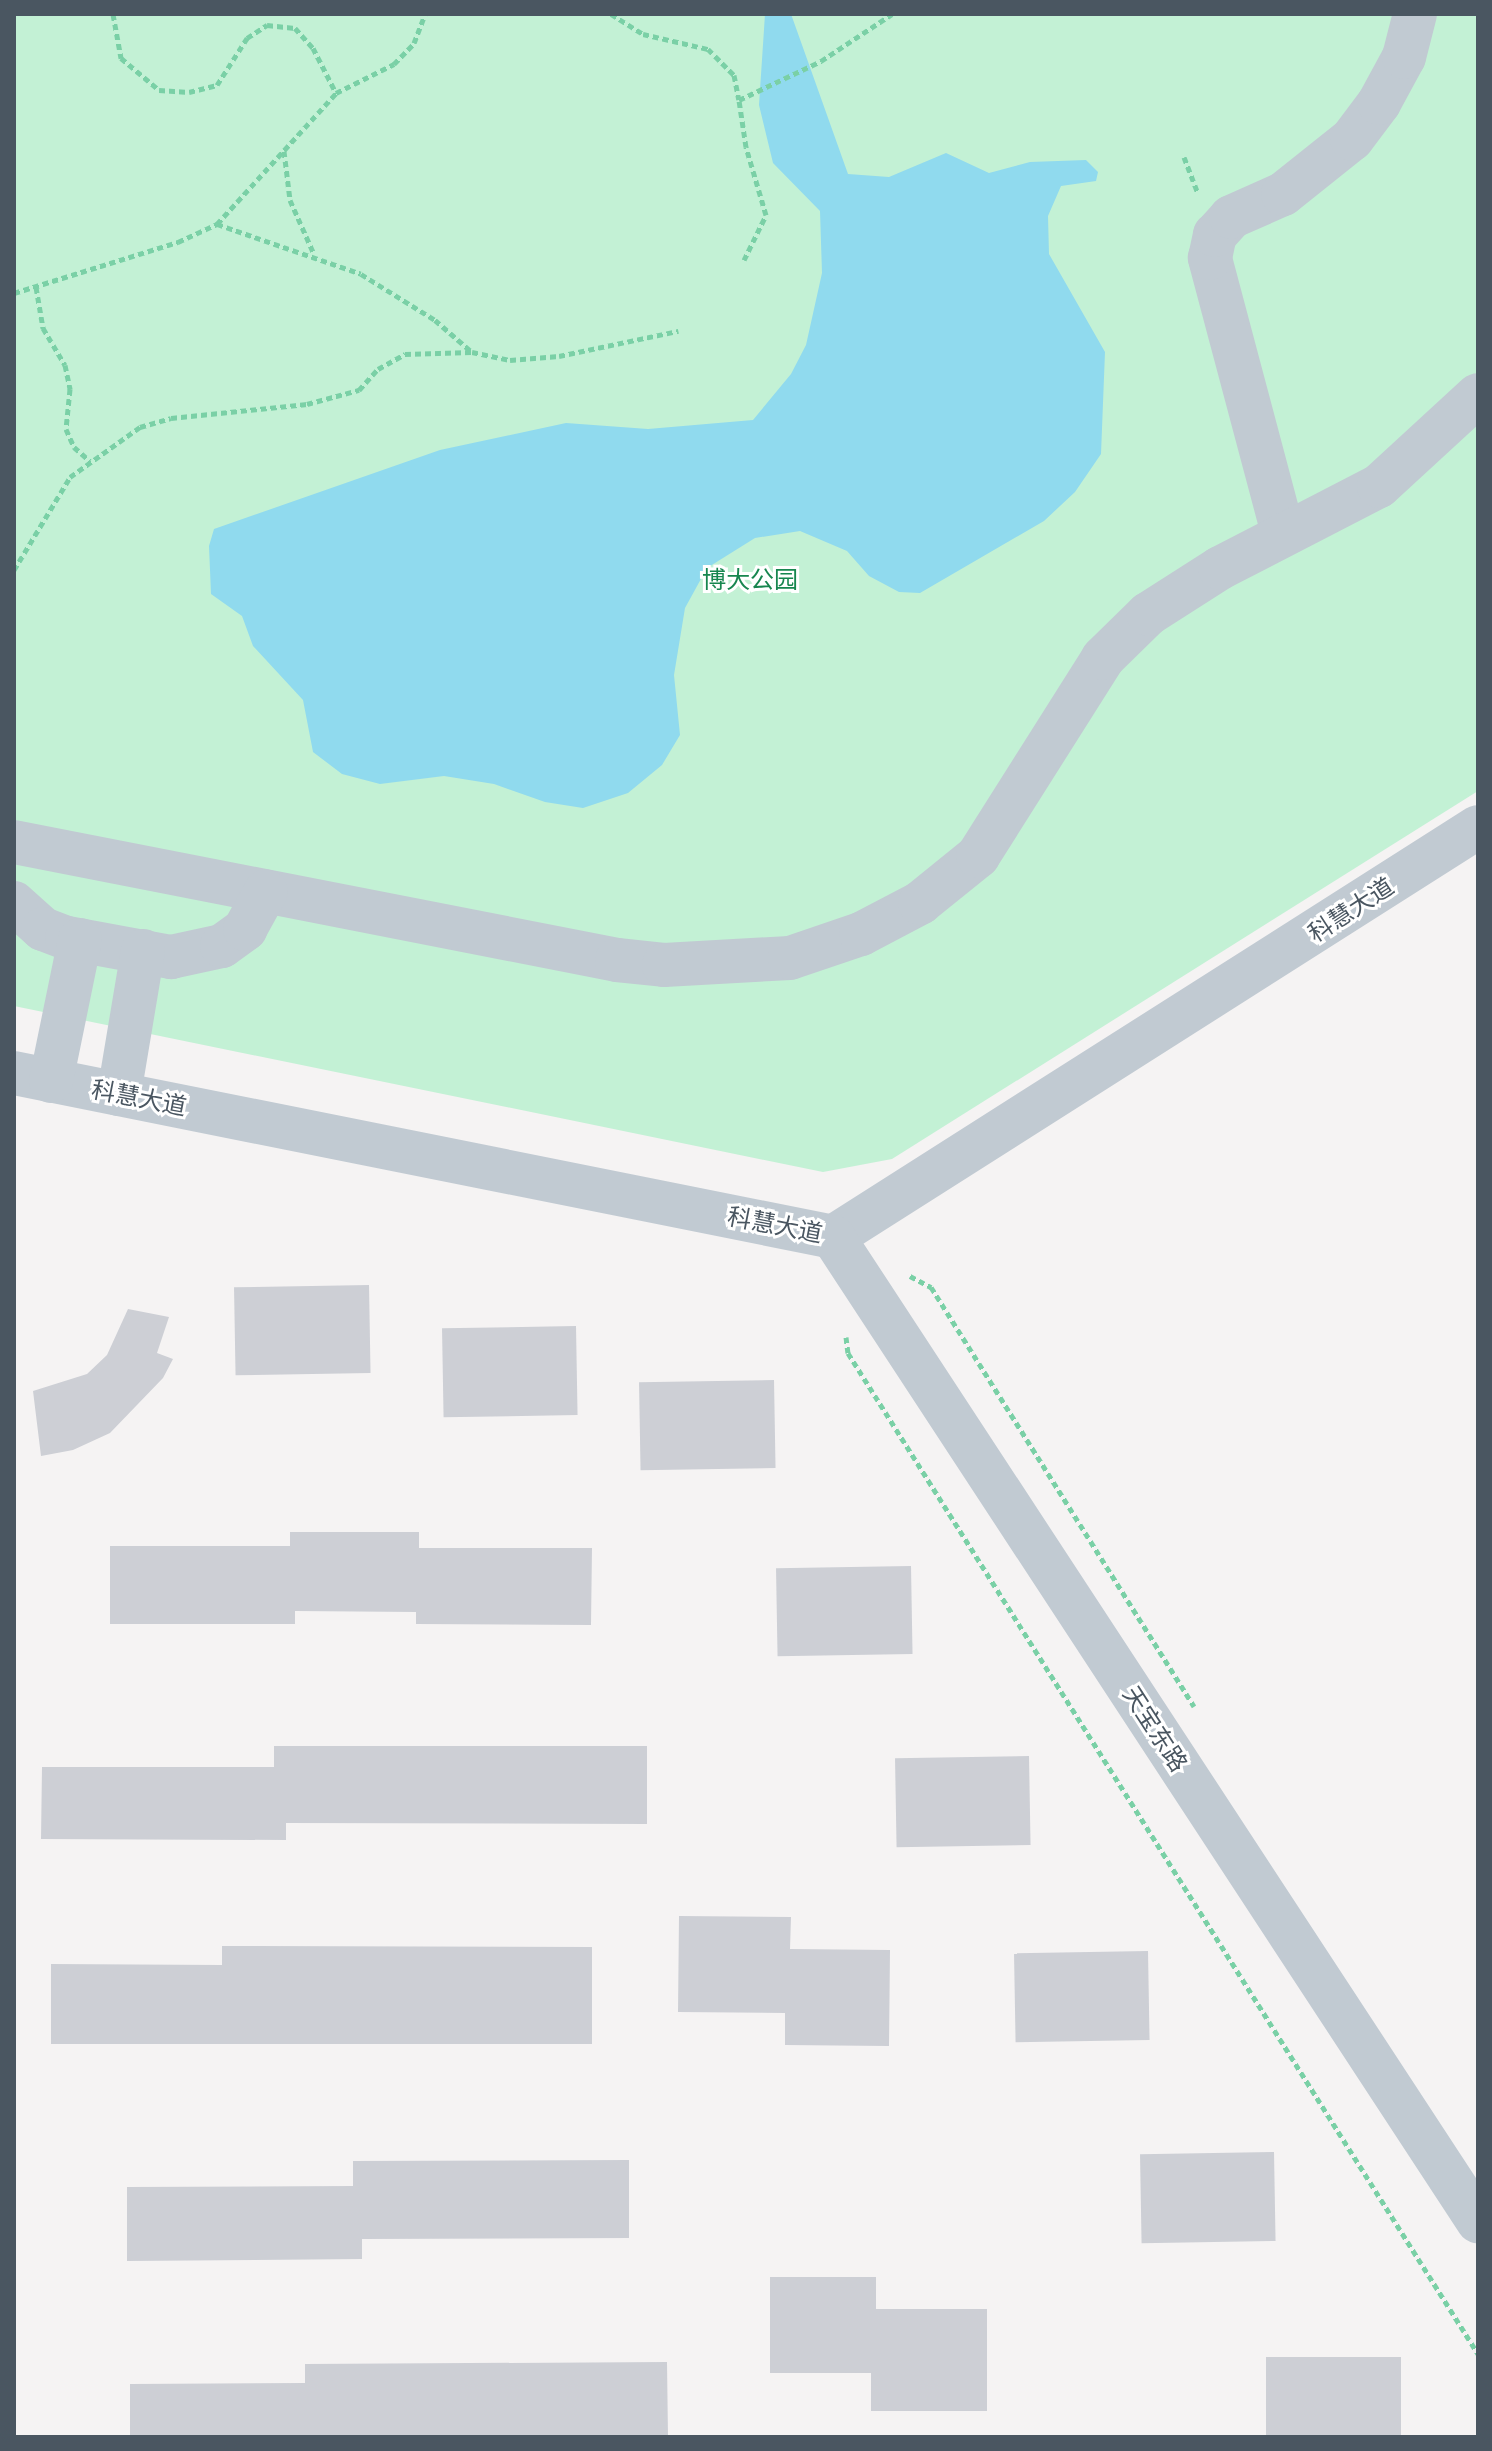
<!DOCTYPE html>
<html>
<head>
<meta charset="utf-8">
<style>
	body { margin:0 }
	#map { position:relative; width:1492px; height:2451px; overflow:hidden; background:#f5f3f3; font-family:Ubuntu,"Noto Sans SC",sans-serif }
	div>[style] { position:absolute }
	.green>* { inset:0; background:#c3f1d5 }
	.water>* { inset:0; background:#90daee }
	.building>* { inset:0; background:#cdcfd5; transform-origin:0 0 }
	.path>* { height:5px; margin-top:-2.5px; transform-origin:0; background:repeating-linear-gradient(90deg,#7ad0a6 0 6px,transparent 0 10px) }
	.minor>* { height:44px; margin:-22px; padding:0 22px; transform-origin:22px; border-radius:22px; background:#c1cad2 }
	span { translate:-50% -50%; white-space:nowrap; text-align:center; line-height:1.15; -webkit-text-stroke:6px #fff; paint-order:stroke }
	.park-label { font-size:24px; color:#17864f }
	.street-label { font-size:24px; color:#4a5661 }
	.frame { position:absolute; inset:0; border:16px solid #4a5661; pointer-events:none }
</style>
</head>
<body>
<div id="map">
	<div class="green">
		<div style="clip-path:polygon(14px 14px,1478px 14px,1478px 791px,892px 1159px,823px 1172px,14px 1006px)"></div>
	</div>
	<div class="water">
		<div style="clip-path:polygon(765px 14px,791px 14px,848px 174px,889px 177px,946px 153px,989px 173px,1030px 162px,1086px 160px,1098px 172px,1096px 181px,1061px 186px,1048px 216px,1049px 254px,1105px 352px,1101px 454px,1075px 492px,1044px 521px,920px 593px,899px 592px,869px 576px,847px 551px,800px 531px,755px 538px,707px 568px,685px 608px,674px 675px,680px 735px,662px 765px,628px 793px,583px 808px,545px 802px,494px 784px,444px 776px,380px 784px,342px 774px,313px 752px,303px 700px,253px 646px,242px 616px,211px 594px,209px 546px,214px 529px,440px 450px,566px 423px,648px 429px,753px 420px,791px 374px,806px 345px,822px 273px,820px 211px,773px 163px,759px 105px)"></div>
	</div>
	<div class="building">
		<div style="left:369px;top:1285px;width:88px;height:135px;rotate:89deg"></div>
		<div style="clip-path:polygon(128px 1309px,169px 1317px,157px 1353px,173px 1359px,163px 1378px,110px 1433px,73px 1450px,41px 1456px,33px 1391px,87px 1374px,107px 1355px)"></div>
		<div style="left:576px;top:1326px;width:89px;height:134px;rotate:89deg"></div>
		<div style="left:774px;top:1380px;width:88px;height:135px;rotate:89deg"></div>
		<div style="clip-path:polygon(290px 1532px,419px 1532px,419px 1548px,592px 1548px,591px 1625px,416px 1624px,416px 1612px,295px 1611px,295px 1624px,110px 1624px,110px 1546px,290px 1546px)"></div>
		<div style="left:911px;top:1566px;width:88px;height:135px;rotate:89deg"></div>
		<div style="clip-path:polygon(274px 1746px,647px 1746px,647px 1824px,286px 1823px,286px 1840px,41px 1839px,42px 1767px,274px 1767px)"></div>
		<div style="left:1029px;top:1756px;width:89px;height:134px;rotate:89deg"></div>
		<div style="clip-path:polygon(679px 1916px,791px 1917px,790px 1949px,890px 1950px,889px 2046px,785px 2045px,785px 2013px,678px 2012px)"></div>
		<div style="clip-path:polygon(222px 1946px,592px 1947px,592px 2044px,51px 2044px,51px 1964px,222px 1965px)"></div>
		<div style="left:1148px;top:1951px;width:89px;height:134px;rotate:89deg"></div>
		<div style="left:1274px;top:2152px;width:89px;height:134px;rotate:89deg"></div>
		<div style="clip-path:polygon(629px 2160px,629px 2238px,362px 2239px,362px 2259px,127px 2261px,127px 2187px,353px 2186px,353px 2161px)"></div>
		<div style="clip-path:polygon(770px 2277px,876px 2277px,876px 2309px,987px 2309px,987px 2411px,871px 2411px,871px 2373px,770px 2373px)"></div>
		<div style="left:1401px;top:2357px;width:80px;height:135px;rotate:90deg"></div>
		<div style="clip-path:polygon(667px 2362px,668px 2437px,130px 2437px,130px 2384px,305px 2383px,305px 2364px)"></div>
	</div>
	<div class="path">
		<div style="left:113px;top:14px;width:45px;rotate:79.7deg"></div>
		<div style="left:121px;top:58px;width:50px;rotate:40.1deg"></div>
		<div style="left:159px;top:90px;width:30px;rotate:4deg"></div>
		<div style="left:189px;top:92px;width:29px;rotate:-14deg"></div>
		<div style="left:217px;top:85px;width:56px;rotate:-57.4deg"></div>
		<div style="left:247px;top:38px;width:24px;rotate:-33deg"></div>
		<div style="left:267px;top:25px;width:28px;rotate:6deg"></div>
		<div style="left:295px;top:28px;width:27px;rotate:48deg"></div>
		<div style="left:313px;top:48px;width:51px;rotate:62.9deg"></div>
		<div style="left:611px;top:14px;width:38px;rotate:32deg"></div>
		<div style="left:643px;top:34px;width:67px;rotate:13deg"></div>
		<div style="left:708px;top:49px;width:37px;rotate:45deg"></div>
		<div style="left:734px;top:75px;width:25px;rotate:79deg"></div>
		<div style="left:284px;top:151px;width:49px;rotate:83deg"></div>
		<div style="left:290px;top:200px;width:59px;rotate:66deg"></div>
		<div style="left:1184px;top:157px;width:39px;rotate:69deg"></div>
		<div style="left:217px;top:224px;width:177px;rotate:-47.7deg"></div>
		<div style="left:336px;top:93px;width:65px;rotate:-26.6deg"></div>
		<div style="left:394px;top:64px;width:29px;rotate:-46deg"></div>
		<div style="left:414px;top:43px;width:31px;rotate:-69deg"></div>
		<div style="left:744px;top:260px;width:50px;rotate:-63.9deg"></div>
		<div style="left:766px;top:215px;width:71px;rotate:-106.4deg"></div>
		<div style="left:746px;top:147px;width:48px;rotate:-98.5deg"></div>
		<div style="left:739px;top:100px;width:91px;rotate:-25.4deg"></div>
		<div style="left:821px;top:61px;width:85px;rotate:-33.5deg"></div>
		<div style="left:36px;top:287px;width:42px;rotate:80.3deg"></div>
		<div style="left:43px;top:328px;width:43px;rotate:59.3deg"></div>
		<div style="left:65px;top:365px;width:25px;rotate:78deg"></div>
		<div style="left:70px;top:389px;width:40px;rotate:95.7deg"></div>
		<div style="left:66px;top:429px;width:20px;rotate:66deg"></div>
		<div style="left:74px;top:447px;width:21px;rotate:41deg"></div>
		<div style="left:14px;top:293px;width:172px;rotate:-17.3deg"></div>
		<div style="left:178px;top:242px;width:43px;rotate:-24.8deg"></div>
		<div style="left:217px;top:224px;width:152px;rotate:19.1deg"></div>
		<div style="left:361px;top:274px;width:87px;rotate:31.9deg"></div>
		<div style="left:435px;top:320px;width:49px;rotate:40.9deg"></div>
		<div style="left:14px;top:570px;width:109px;rotate:-58.9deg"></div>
		<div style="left:70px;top:477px;width:86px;rotate:-35.5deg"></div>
		<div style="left:140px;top:427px;width:32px;rotate:-16deg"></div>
		<div style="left:171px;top:418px;width:137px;rotate:-5.9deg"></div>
		<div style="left:307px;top:404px;width:54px;rotate:-15.1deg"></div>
		<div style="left:359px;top:390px;width:28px;rotate:-48deg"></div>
		<div style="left:378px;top:369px;width:31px;rotate:-29deg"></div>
		<div style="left:405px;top:354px;width:67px;rotate:-1.7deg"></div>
		<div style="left:472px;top:352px;width:39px;rotate:12deg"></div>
		<div style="left:510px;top:360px;width:49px;rotate:-4.7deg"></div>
		<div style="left:559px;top:356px;width:122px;rotate:-11.9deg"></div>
		<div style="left:910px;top:1276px;width:24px;rotate:28deg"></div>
		<div style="left:931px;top:1287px;width:495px;rotate:57.9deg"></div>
		<div style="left:846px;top:1337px;width:16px;rotate:83deg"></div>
		<div style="left:848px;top:1353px;width:1183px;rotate:57.81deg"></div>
	</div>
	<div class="minor">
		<div style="left:1283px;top:533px;width:285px;rotate:-104.9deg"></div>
		<div style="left:1210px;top:258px;width:24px;rotate:-78deg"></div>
		<div style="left:1215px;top:235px;width:24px;rotate:-48deg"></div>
		<div style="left:1231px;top:217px;width:57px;rotate:-23.9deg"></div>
		<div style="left:1283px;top:194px;width:88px;rotate:-38.6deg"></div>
		<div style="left:1352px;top:139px;width:45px;rotate:-53.1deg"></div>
		<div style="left:1379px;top:103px;width:52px;rotate:-61.5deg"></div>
		<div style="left:1404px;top:57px;width:44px;rotate:-75.7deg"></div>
		<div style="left:14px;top:842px;width:614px;rotate:11.07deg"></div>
		<div style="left:617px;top:960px;width:47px;rotate:6.1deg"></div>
		<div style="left:664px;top:965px;width:126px;rotate:-3.2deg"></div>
		<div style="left:790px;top:958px;width:75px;rotate:-18.7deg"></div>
		<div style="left:861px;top:934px;width:67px;rotate:-27.7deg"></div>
		<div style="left:920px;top:903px;width:75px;rotate:-39deg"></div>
		<div style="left:978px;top:856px;width:234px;rotate:-57.7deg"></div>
		<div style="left:1103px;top:658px;width:63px;rotate:-44.4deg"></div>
		<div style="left:1148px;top:614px;width:85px;rotate:-32.6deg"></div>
		<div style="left:1220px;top:568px;width:179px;rotate:-27.3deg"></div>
		<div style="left:1379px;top:486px;width:134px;rotate:-42.6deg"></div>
		<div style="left:14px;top:903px;width:39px;rotate:42deg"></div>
		<div style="left:43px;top:929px;width:26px;rotate:21deg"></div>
		<div style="left:67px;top:938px;width:106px;rotate:10.4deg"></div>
		<div style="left:171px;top:957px;width:52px;rotate:-12.2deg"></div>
		<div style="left:222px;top:946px;width:29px;rotate:-36deg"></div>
		<div style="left:245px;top:929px;width:43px;rotate:-61.1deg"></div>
		<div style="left:14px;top:1073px;width:835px;rotate:11.32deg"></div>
		<div style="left:833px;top:1237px;width:764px;rotate:-32.44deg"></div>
		<div style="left:51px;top:1081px;width:144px;rotate:-78.4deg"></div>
		<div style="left:119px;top:1094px;width:145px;rotate:-80.5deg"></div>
		<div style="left:833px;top:1237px;width:1177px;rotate:56.76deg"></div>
	</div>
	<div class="park-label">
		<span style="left:750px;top:580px">博大公园</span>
	</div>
	<div class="street-label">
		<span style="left:1351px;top:910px;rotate:-33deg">科慧大道</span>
		<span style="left:139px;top:1098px;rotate:11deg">科慧大道</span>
		<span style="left:775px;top:1225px;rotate:11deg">科慧大道</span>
		<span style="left:1155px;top:1729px;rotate:57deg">天宝东路</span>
	</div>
	<div class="frame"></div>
</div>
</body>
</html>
